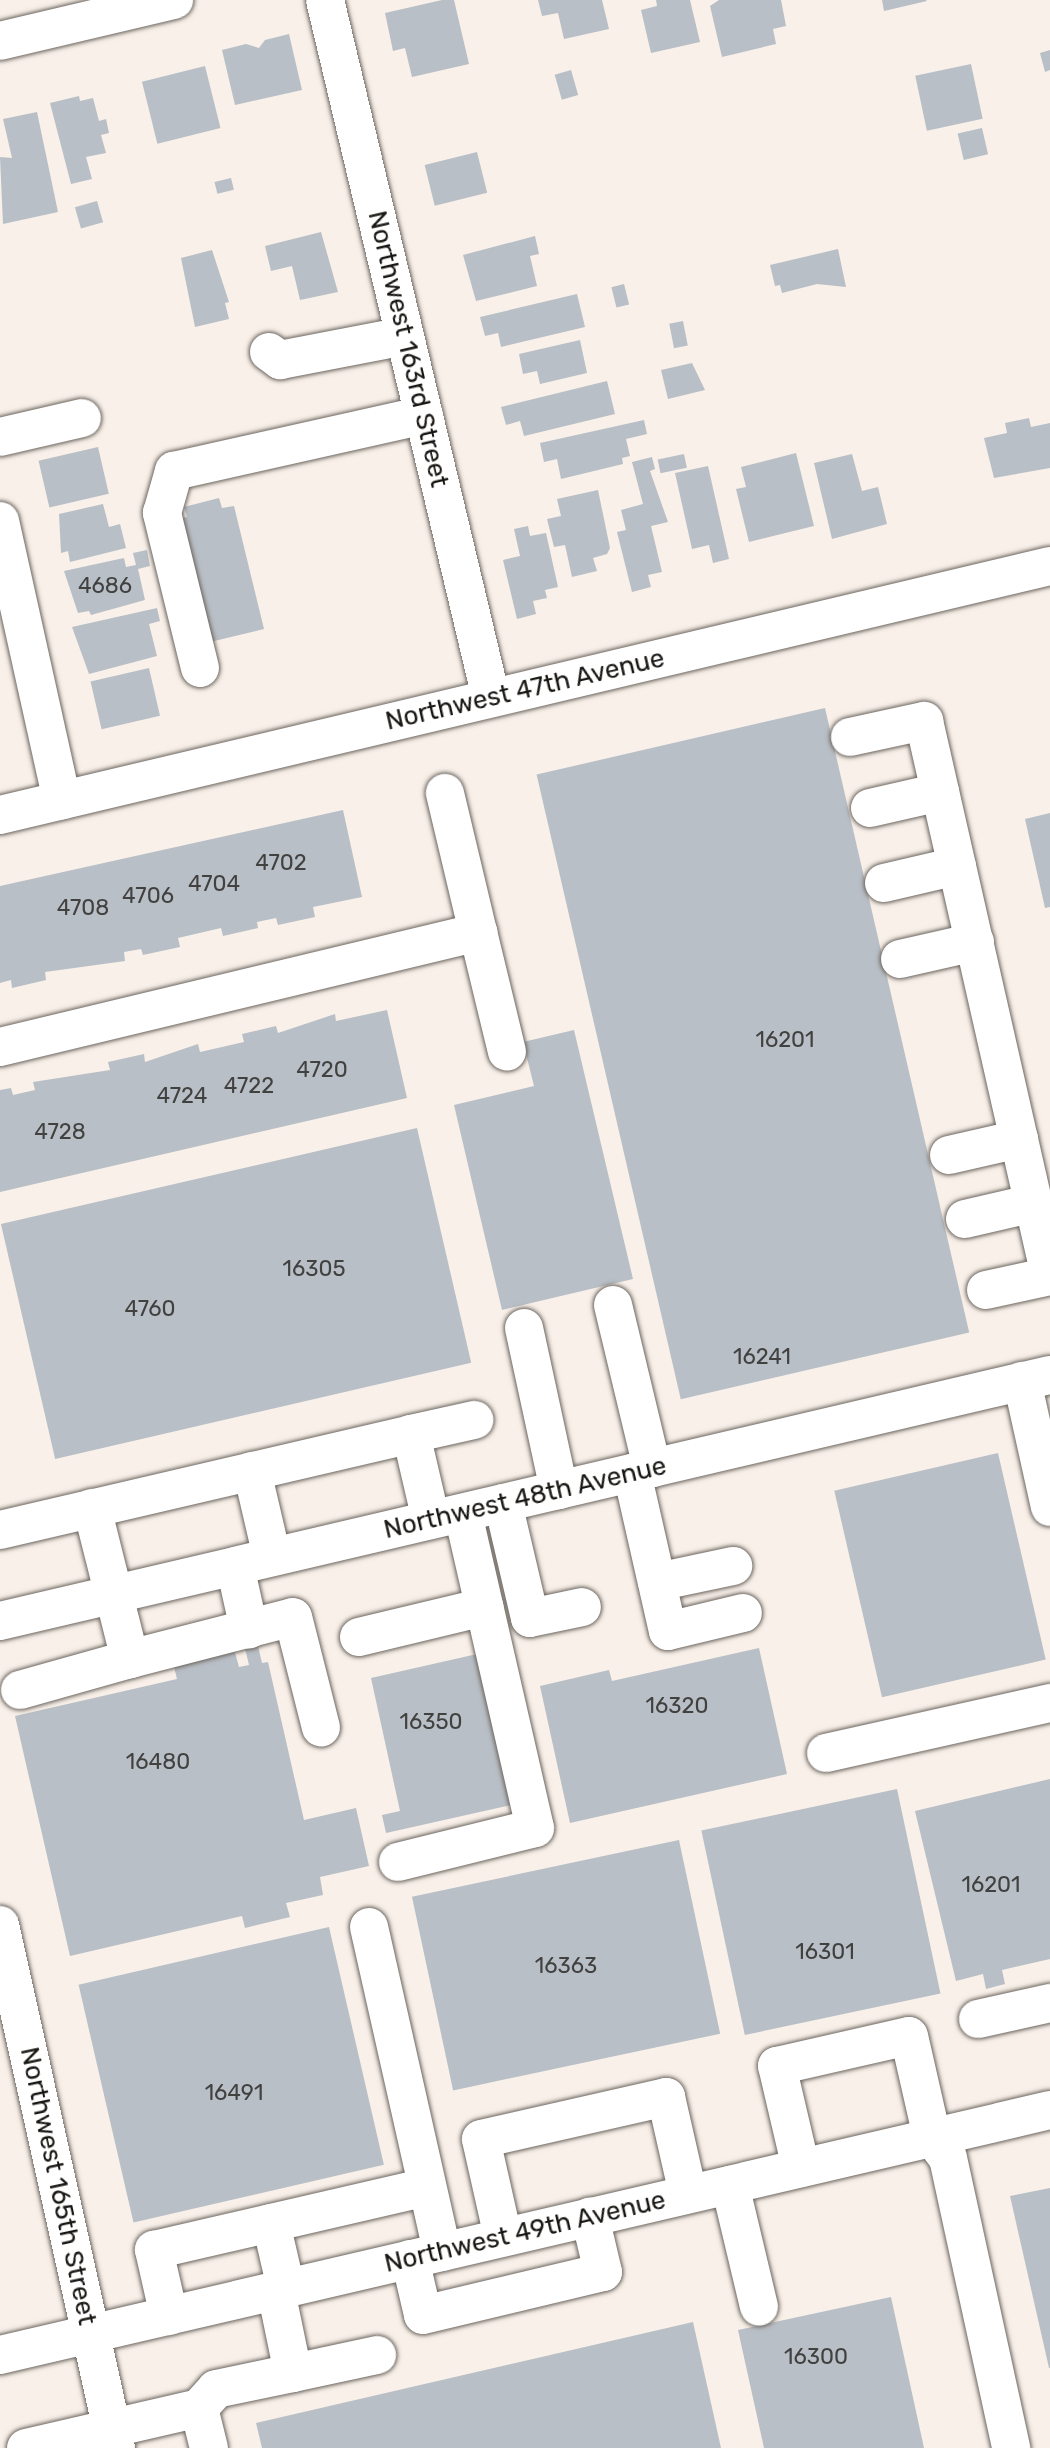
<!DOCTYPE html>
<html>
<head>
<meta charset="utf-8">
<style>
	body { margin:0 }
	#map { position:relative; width:1050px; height:2448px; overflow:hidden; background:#f8f0e9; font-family:Rubik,sans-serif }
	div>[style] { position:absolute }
	.building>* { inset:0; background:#b9bfc6; transform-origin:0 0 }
	.roads { filter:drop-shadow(0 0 2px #6c655f) drop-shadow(0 0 2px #6c655f) }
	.minor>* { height:38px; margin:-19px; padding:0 19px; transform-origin:19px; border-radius:19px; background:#fff }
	span { translate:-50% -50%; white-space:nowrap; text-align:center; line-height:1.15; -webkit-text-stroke:6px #fff; paint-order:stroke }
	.number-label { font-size:22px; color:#414140 }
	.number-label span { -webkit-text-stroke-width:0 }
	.street-label { font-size:26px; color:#191714 }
</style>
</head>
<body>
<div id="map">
	<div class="building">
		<div style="clip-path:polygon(442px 0,454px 0,469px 64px,412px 77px,405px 48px,393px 51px,385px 13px)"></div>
		<div style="clip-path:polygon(538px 0,602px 0,609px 29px,564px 39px,558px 13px,542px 16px)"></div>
		<div style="clip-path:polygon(656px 0,690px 0,700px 42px,651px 53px,641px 10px,657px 6px)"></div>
		<div style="clip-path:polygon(719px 0,781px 0,786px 26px,773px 29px,776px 44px,722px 57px,710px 6px)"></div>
		<div style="clip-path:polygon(882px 0,926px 0,927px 1px,884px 11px)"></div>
		<div style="clip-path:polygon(289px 34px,302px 90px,235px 105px,222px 50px,246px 44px,259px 48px,265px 40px)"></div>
		<div style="clip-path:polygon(1050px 50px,1050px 70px,1045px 72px,1040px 53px)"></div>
		<div style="left:971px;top:64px;width:56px;height:57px;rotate:78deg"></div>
		<div style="left:205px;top:66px;width:64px;height:65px;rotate:76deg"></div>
		<div style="left:571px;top:70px;width:26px;height:17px;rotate:74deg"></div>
		<div style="clip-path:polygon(79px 96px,80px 101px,93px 98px,99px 121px,106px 119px,109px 133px,101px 135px,106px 153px,86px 157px,92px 179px,71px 184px,50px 103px)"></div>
		<div style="clip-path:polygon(37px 112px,58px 212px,3px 224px,0 157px,12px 158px,3px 119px)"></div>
		<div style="left:982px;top:128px;width:27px;height:25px;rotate:77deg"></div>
		<div style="left:477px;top:152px;width:42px;height:54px;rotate:76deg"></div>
		<div style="left:231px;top:178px;width:12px;height:17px;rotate:76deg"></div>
		<div style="left:97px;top:201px;width:22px;height:23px;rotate:74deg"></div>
		<div style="clip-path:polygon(321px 232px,338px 292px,300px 300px,292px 266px,271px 271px,265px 246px)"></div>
		<div style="clip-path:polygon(535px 236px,539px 254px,530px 256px,537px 286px,476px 301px,463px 255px)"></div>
		<div style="clip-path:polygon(838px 249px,846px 287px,817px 284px,782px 293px,780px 285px,775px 286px,770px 265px)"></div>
		<div style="clip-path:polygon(212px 250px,229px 302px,225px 303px,229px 319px,195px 327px,181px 258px)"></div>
		<div style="left:624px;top:284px;width:21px;height:13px;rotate:76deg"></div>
		<div style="clip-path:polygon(577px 294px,585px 327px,501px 347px,498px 333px,485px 336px,480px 317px)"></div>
		<div style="left:683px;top:321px;width:25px;height:14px;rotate:79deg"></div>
		<div style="clip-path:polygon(580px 340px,587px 373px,540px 384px,537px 371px,523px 374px,519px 354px)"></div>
		<div style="clip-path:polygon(692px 363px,705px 390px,668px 399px,661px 370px)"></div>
		<div style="clip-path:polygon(607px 381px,615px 414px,524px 436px,520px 421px,506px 425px,501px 407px)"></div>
		<div style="clip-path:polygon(1029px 418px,1031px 427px,1050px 423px,1050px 468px,994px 478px,984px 438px,1007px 433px,1005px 423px)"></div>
		<div style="clip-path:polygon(644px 420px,647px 434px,626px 439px,630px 456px,622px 458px,623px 464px,561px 479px,557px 459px,544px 462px,540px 443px)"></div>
		<div style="left:98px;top:447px;width:48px;height:61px;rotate:77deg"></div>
		<div style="clip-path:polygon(796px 453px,814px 526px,749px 542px,736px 489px,746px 487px,741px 467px)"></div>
		<div style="left:684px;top:454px;width:14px;height:27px;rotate:78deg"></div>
		<div style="clip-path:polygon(852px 454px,862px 491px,878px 487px,887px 524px,832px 539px,814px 463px)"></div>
		<div style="clip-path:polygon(652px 457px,655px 469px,650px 471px,668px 522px,651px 526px,662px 572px,648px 575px,651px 587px,632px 592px,617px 532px,626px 530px,621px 510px,643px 504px,632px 462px)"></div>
		<div style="clip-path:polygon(708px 466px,729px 559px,713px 563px,709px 545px,692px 549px,675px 473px)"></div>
		<div style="clip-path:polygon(598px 490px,610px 548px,607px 554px,593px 558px,597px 571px,572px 577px,565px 545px,554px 547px,547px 519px,561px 516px,557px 499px)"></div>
		<div style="clip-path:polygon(219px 498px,222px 508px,234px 506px,264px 629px,206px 643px,175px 519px,187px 517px,184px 507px)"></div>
		<div style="clip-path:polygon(103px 504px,109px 527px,120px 524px,126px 548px,70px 562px,68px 551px,61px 553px,59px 514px)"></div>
		<div style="clip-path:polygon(528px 526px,530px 536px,546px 533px,558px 587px,545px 590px,547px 598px,533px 601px,536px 614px,517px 619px,503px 560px,520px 556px,514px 529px)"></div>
		<div style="clip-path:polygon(147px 550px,150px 566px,138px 569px,145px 600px,91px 615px,89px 611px,78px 613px,64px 571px,124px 558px,126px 567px,136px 565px,133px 553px)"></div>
		<div style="clip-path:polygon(157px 608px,160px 621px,149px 624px,157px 656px,89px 674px,72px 627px)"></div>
		<div style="left:149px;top:668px;width:49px;height:60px;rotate:77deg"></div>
		<div style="left:825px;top:708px;width:641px;height:296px;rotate:77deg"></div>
		<div style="clip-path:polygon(343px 810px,362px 897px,313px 907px,315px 917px,278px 925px,276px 918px,257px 922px,258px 928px,223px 936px,221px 928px,178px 938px,180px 947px,143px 955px,141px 949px,124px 952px,125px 961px,45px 972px,46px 980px,12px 988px,11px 980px,0 983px,0 886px)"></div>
		<div style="clip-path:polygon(1050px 813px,1050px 907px,1045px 908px,1025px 819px)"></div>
		<div style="clip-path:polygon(387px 1010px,407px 1098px,0 1192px,0 1090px,11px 1088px,13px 1095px,35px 1090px,33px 1082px,110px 1070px,108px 1062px,144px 1054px,145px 1062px,198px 1044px,200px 1052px,244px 1042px,242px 1034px,276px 1026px,278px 1033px,335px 1014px,336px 1021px)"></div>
		<div style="clip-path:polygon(574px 1030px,633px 1279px,502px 1310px,454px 1105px,534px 1086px,523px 1042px)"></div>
		<div style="left:417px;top:1128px;width:241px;height:427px;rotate:77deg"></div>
		<div style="left:998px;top:1453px;width:212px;height:168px;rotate:77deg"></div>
		<div style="clip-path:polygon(255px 1633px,262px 1663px,268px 1662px,304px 1820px,356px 1808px,369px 1866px,320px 1877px,323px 1895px,286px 1903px,290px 1917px,245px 1928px,242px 1916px,70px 1956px,15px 1716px,177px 1679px,173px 1663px,234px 1649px,239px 1667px,249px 1665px,242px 1636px)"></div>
		<div style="clip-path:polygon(759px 1648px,787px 1774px,570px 1823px,540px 1686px,609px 1670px,612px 1681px)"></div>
		<div style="clip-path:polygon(486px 1652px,520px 1803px,386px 1833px,382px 1815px,400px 1811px,371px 1678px)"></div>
		<div style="clip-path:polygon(1050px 1779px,1050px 1959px,1002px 1970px,1005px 1984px,986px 1989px,983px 1974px,956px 1981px,915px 1811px)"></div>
		<div style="left:897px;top:1789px;width:209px;height:200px;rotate:78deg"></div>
		<div style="left:679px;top:1840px;width:198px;height:273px;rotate:78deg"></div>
		<div style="left:329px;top:1927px;width:244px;height:257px;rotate:77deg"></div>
		<div style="clip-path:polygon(1050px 2188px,1050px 2368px,1049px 2368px,1010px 2196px)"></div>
		<div style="clip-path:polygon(891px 2297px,924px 2448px,764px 2448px,738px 2330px)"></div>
		<div style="clip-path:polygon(693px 2322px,721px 2448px,262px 2448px,256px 2423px)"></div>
	</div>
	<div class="roads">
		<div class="minor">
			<div style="left:325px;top:0;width:717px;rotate:76.62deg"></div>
			<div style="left:0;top:41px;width:179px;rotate:-13.3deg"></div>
			<div style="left:269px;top:352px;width:14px;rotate:36deg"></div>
			<div style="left:280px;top:360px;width:127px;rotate:-10.9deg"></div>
			<div style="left:0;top:437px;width:84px;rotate:-13deg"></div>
			<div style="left:0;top:521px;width:286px;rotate:77.5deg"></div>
			<div style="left:200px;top:668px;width:160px;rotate:-103.8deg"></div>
			<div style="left:162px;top:513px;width:44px;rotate:-74.1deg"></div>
			<div style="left:174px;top:471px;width:256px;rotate:-12.6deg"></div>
			<div style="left:850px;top:737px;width:76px;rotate:-12.2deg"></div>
			<div style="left:924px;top:721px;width:569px;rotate:77.21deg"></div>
			<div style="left:870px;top:808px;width:72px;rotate:-12.9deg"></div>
			<div style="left:0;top:815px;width:1079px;rotate:-13.34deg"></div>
			<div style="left:884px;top:883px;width:75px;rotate:-13.1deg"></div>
			<div style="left:478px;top:932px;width:123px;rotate:76.4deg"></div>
			<div style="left:900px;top:959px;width:77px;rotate:-12.8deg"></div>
			<div style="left:0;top:1047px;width:492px;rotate:-13.5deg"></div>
			<div style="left:478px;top:932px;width:143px;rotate:-103.4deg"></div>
			<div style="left:949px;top:1155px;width:72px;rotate:-12.9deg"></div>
			<div style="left:965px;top:1219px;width:71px;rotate:-13.1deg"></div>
			<div style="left:986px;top:1290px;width:66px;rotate:-12.3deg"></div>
			<div style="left:613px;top:1305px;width:168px;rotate:76.5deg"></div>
			<div style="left:524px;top:1328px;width:166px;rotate:77.8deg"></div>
			<div style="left:1022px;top:1381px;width:129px;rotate:77.5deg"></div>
			<div style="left:411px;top:1434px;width:65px;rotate:-12.5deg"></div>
			<div style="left:252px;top:1471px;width:88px;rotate:76.9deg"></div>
			<div style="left:632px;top:1473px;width:162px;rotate:77.2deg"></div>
			<div style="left:668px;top:1631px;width:77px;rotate:-13.5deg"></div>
			<div style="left:503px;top:1503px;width:118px;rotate:76.8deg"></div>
			<div style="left:530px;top:1618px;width:53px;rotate:-11.9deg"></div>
			<div style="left:92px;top:1508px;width:156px;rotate:75.9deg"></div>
			<div style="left:130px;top:1659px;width:168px;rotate:-14.4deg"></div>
			<div style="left:293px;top:1617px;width:114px;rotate:75.8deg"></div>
			<div style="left:0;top:1530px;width:422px;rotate:-13.1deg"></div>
			<div style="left:411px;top:1434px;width:88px;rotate:76.9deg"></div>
			<div style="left:235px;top:1566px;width:65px;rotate:77.5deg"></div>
			<div style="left:657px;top:1582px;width:78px;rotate:-11.9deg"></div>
			<div style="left:0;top:1621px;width:1078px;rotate:-13.19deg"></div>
			<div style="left:359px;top:1637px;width:129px;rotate:-13.5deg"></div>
			<div style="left:20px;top:1690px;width:114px;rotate:-15.7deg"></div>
			<div style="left:826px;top:1753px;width:230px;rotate:-12.6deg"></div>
			<div style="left:398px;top:1862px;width:141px;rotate:-13.9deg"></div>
			<div style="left:535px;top:1828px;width:323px;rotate:-102.9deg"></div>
			<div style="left:0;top:1925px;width:536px;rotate:77.49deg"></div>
			<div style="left:369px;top:1927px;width:333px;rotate:77.3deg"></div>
			<div style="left:978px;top:2019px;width:74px;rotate:-12.5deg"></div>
			<div style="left:801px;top:2168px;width:105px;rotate:-103.2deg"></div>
			<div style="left:777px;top:2066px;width:135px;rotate:-12.8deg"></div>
			<div style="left:909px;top:2036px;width:104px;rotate:77.2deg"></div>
			<div style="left:932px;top:2137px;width:26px;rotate:53deg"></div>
			<div style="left:948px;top:2158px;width:297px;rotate:77.7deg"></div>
			<div style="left:730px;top:2185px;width:125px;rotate:76.6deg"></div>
			<div style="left:271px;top:2223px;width:67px;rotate:77deg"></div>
			<div style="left:503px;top:2237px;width:100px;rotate:-102.7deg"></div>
			<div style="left:481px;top:2139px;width:190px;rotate:-12.8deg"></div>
			<div style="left:666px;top:2097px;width:99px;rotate:77.2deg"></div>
			<div style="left:410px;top:2259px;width:57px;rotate:76.9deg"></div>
			<div style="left:423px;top:2315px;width:185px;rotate:-13.4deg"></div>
			<div style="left:603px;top:2272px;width:57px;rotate:-103.3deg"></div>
			<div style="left:169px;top:2316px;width:68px;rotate:-102.8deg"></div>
			<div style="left:154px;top:2250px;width:280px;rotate:-13deg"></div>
			<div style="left:0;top:2355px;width:1078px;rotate:-13.13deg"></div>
			<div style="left:293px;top:2373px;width:86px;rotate:-12.1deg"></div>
			<div style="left:199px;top:2408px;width:25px;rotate:-48deg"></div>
			<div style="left:216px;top:2389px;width:79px;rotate:-11.7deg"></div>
			<div style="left:293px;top:2373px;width:84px;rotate:-101.7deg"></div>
			<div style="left:26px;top:2448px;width:178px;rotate:-13deg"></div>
			<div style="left:199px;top:2408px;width:41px;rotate:76deg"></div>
		</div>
	</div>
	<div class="number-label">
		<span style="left:105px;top:586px">4686</span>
		<span style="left:281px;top:863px">4702</span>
		<span style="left:214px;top:884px">4704</span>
		<span style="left:148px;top:896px">4706</span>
		<span style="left:83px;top:908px">4708</span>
		<span style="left:785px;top:1040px">16201</span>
		<span style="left:322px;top:1070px">4720</span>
		<span style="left:249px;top:1086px">4722</span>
		<span style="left:182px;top:1096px">4724</span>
		<span style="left:60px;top:1132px">4728</span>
		<span style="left:314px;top:1269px">16305</span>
		<span style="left:150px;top:1309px">4760</span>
		<span style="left:762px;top:1357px">16241</span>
		<span style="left:677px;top:1706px">16320</span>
		<span style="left:431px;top:1722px">16350</span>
		<span style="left:158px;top:1762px">16480</span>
		<span style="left:991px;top:1885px">16201</span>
		<span style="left:825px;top:1952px">16301</span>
		<span style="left:566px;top:1966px">16363</span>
		<span style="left:234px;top:2093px">16491</span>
		<span style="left:816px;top:2357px">16300</span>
	</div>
	<div class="street-label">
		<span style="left:408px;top:349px;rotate:77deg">Northwest 163rd Street</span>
		<span style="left:525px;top:690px;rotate:-13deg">Northwest 47th Avenue</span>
		<span style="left:525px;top:1498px;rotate:-13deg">Northwest 48th Avenue</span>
		<span style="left:58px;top:2186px;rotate:78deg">Northwest 165th Street</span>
		<span style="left:525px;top:2232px;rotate:-13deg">Northwest 49th Avenue</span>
	</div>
</div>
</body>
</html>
